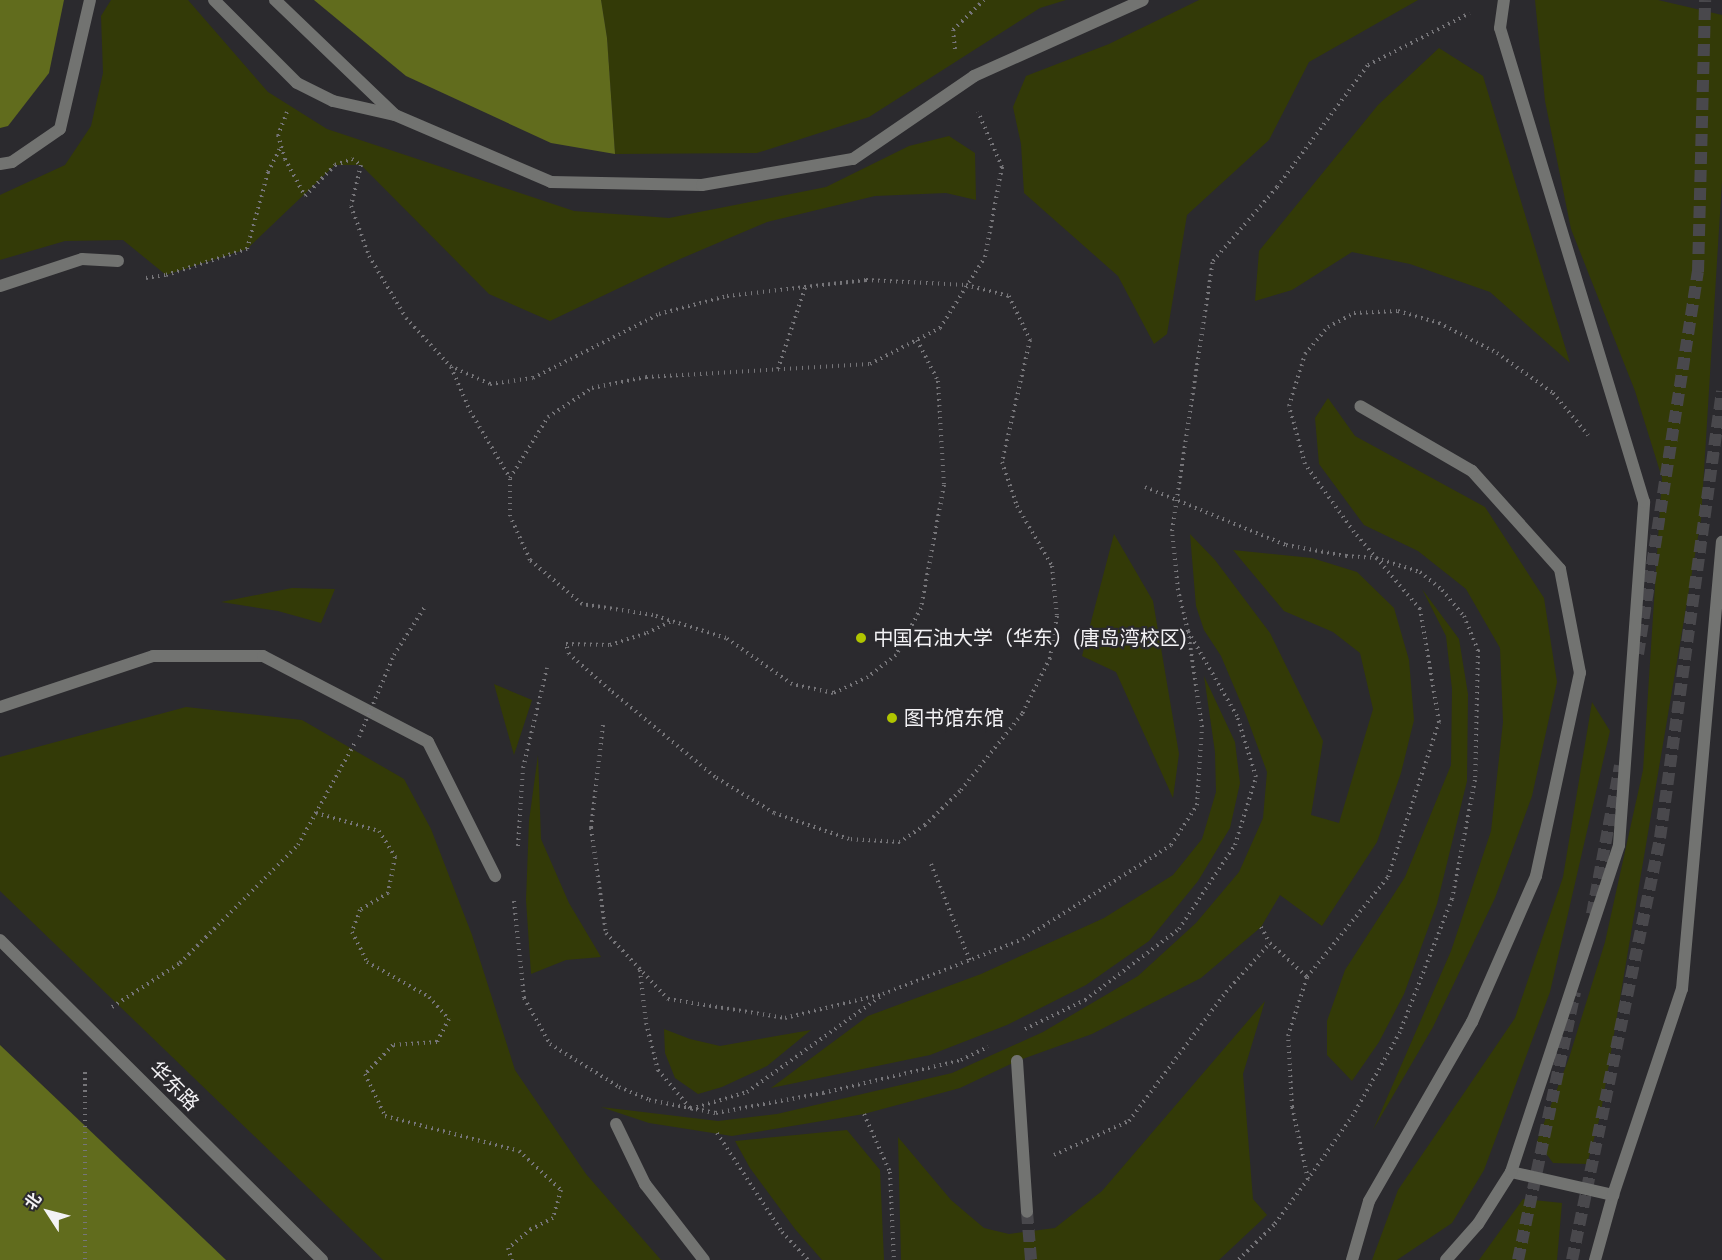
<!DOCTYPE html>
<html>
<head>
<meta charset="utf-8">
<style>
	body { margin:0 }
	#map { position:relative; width:1722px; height:1260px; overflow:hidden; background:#2b2a2e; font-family:Roboto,"Noto Sans SC",sans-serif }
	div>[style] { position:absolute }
	.green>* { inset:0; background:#333a07 }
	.forest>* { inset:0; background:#616c1d }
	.minor-tunnel>* { height:12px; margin-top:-6px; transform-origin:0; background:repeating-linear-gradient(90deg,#49484c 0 12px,transparent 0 18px) }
	.secondary-tunnel>* { height:12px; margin-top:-6px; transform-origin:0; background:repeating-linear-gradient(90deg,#49484c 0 12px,transparent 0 18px) }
	.path>* { height:4px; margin-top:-2px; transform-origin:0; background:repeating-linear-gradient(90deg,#767579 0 1.5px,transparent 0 6px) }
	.service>* { height:12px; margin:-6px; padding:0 6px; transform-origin:6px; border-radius:6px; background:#727371 }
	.minor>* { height:12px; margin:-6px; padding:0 6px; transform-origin:6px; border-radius:6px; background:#727371 }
	.path-bridge>* { height:4px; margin-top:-2px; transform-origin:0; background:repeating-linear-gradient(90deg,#767579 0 1.5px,transparent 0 6px) }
	.dots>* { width:16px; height:16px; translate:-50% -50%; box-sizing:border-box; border:3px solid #2b2a2e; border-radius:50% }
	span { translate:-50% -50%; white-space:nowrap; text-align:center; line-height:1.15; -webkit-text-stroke:4.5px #2b2a2e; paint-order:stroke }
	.poi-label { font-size:20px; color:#f3f2f5 }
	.left { translate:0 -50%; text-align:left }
	.street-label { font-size:20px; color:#f3f2f5 }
	.north { position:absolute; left:18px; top:1182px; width:60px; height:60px; -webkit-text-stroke:4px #2b2a2e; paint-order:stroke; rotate:306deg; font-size:16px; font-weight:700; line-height:24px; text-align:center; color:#f3f2f5 }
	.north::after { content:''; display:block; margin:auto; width:21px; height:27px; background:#f3f2f5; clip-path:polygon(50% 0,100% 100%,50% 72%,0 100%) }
</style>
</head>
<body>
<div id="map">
	<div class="green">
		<div style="clip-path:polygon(111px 0,188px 0,268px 92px,327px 129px,574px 211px,669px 218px,826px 187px,909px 146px,949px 136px,975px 153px,976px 200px,946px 193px,875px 196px,767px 222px,680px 259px,550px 321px,489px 294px,361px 165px,335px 165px,247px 249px,166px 275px,123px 240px,65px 241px,0 260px,0 195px,65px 165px,91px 126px,103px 73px,101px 16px)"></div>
		<div style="clip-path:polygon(601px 0,1066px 0,1040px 8px,869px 117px,757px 153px,615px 154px,607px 38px)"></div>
		<div style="clip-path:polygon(1199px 0,1418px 0,1309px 62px,1269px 140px,1187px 215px,1167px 334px,1154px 344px,1118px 276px,1024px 193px,1021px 144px,1013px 107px,1026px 76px,1109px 44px)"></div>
		<div style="clip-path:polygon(1535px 0,1658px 0,1722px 15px,1722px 181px,1701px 519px,1600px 1117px,1587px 1164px,1553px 1163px,1537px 1141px,1569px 1058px,1605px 942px,1643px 770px,1662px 478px,1635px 391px,1571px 229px,1545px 101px)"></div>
		<div style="clip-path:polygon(1439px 48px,1483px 76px,1570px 363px,1490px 292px,1410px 264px,1352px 252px,1292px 290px,1255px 301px,1259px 251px,1378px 105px)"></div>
		<div style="clip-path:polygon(1328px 398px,1355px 436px,1485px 507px,1544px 598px,1557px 682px,1532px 796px,1495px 898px,1433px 1027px,1373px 1130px,1451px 951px,1491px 831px,1503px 722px,1500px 648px,1466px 589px,1418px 551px,1364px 525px,1319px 464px,1315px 418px)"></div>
		<div style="clip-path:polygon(1114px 534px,1153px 601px,1179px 754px,1173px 798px,1116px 672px,1082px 656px)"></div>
		<div style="clip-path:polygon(1190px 534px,1215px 560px,1270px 633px,1323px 741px,1311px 815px,1339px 823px,1373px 709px,1360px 653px,1333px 632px,1284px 611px,1233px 550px,1312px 558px,1357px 572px,1394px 608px,1409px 660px,1414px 720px,1401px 773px,1377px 842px,1322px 926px,1280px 895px,1261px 927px,1201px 978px,1092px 1034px,1017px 1061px,960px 1088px,864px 1114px,732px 1136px,649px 1123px,601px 1107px,718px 1121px,777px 1114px,952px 1073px,1043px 1032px,1138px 976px,1196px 923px,1239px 872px,1263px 818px,1267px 772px,1246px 715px,1221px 656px,1204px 630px,1196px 606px)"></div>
		<div style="clip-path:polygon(292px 588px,335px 589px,321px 623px,278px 611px,221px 602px)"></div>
		<div style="clip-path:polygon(1422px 589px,1459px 639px,1468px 694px,1467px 781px,1437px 904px,1404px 994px,1379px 1042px,1352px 1081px,1327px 1055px,1327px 1021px,1345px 970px,1405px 877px,1451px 765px,1452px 689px,1446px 636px)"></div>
		<div style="clip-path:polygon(1204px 676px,1235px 742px,1240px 783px,1230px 828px,1198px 881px,1149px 941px,1086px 985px,1007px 1025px,930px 1055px,771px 1088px,868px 1016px,981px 974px,1104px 918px,1173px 875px,1202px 839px,1216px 792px,1215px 752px)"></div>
		<div style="clip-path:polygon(494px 684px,532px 700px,514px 755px)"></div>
		<div style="clip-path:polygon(1592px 702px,1610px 731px,1550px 992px,1484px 1170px,1452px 1223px,1397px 1260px,1372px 1260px,1398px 1190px,1515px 1018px,1563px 877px)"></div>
		<div style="clip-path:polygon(186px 707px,302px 720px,404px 779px,431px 829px,472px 935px,515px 1070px,586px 1174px,661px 1260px,383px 1260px,0 891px,0 757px)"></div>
		<div style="clip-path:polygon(538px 755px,541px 839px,569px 903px,601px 957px,566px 960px,531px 974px,526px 900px,529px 821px)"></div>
		<div style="clip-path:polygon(1265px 1001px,1243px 1074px,1253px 1199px,1267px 1215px,1219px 1260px,901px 1260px,898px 1137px,951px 1200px,984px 1228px,1009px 1234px,1055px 1228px,1102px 1191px)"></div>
		<div style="clip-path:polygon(664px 1029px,690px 1039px,720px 1046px,811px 1030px,767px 1066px,722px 1087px,698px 1094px,675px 1078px,665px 1053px)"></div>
		<div style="clip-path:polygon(847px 1130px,880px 1170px,884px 1260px,822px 1260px,795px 1229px,750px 1168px,735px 1141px)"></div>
		<div style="clip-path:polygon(1523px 1199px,1562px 1203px,1557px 1260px,1479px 1260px)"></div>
	</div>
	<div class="forest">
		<div style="clip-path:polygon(0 0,64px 0,49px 73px,8px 126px,0 128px)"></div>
		<div style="clip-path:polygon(314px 0,601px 0,607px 38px,615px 154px,551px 143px,406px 76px)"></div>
		<div style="clip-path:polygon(0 1045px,226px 1260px,0 1260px)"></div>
	</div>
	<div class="minor-tunnel">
		<div style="left:1027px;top:1212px;width:48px;rotate:85.2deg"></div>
	</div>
	<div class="secondary-tunnel">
		<div style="left:1638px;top:654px;width:387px;rotate:-81.1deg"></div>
		<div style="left:1698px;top:272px;width:272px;rotate:-88.5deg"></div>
		<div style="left:1592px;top:914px;width:151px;rotate:-79.3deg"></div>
		<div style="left:1518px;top:1260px;width:274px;rotate:-78deg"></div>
		<div style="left:1572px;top:1260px;width:431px;rotate:-78.2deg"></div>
		<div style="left:1660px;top:838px;width:451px;rotate:-82.1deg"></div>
	</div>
	<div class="path">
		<div style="left:955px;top:49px;width:19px;rotate:-96deg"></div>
		<div style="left:953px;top:30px;width:43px;rotate:-44.1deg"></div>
		<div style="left:287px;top:112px;width:25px;rotate:111deg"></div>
		<div style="left:278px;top:135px;width:25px;rotate:74deg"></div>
		<div style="left:285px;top:159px;width:42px;rotate:61.6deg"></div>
		<div style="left:305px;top:196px;width:43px;rotate:-45.9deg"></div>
		<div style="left:335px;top:165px;width:18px;rotate:-19deg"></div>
		<div style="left:352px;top:159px;width:11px;rotate:34deg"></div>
		<div style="left:361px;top:165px;width:42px;rotate:103.7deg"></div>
		<div style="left:351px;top:206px;width:53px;rotate:70.2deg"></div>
		<div style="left:369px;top:256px;width:72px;rotate:59.2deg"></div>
		<div style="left:406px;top:318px;width:65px;rotate:47.5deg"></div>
		<div style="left:450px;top:366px;width:44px;rotate:24.2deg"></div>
		<div style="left:490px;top:384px;width:43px;rotate:-7.9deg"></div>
		<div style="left:533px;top:378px;width:141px;rotate:-26.9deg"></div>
		<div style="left:659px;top:314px;width:70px;rotate:-14.8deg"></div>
		<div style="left:727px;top:296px;width:140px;rotate:-6.6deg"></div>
		<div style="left:866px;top:280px;width:100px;rotate:2.9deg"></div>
		<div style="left:966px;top:285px;width:44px;rotate:14.3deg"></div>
		<div style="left:1009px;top:296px;width:49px;rotate:64.5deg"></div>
		<div style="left:1030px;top:340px;width:125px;rotate:102.9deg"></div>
		<div style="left:1002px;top:462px;width:46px;rotate:71.2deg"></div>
		<div style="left:1017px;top:506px;width:69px;rotate:59.7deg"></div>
		<div style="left:1052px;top:566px;width:50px;rotate:84.3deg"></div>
		<div style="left:1057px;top:616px;width:43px;rotate:99.5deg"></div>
		<div style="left:1050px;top:658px;width:63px;rotate:116.6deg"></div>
		<div style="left:1022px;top:714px;width:99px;rotate:128.8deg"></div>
		<div style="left:960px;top:791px;width:49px;rotate:135.8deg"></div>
		<div style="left:925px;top:825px;width:30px;rotate:146deg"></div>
		<div style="left:900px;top:842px;width:51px;rotate:-176.6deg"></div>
		<div style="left:849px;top:839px;width:79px;rotate:-160.9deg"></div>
		<div style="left:774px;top:813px;width:69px;rotate:-148.6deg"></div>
		<div style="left:715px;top:777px;width:136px;rotate:-140.4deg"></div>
		<div style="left:610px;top:690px;width:55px;rotate:-138.7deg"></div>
		<div style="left:569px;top:654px;width:10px;rotate:-107deg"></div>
		<div style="left:566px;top:644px;width:44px;rotate:1.3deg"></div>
		<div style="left:610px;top:645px;width:39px;rotate:-18deg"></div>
		<div style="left:647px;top:633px;width:28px;rotate:-26deg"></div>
		<div style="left:1213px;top:261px;width:98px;rotate:-49.1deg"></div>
		<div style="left:1277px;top:187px;width:152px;rotate:-53.3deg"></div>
		<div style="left:1368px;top:65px;width:114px;rotate:-27deg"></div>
		<div style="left:146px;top:278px;width:20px;rotate:-9deg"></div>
		<div style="left:166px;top:275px;width:85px;rotate:-17.8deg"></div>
		<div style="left:247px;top:249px;width:80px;rotate:-74.7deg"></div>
		<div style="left:268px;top:172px;width:29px;rotate:-63deg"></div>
		<div style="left:917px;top:340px;width:46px;rotate:62.9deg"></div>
		<div style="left:938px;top:381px;width:104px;rotate:86.7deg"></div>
		<div style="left:944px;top:485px;width:125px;rotate:100.6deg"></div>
		<div style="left:921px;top:608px;width:53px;rotate:118deg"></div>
		<div style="left:896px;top:655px;width:36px;rotate:142deg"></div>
		<div style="left:868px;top:677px;width:38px;rotate:155deg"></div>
		<div style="left:833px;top:693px;width:42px;rotate:-167.6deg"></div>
		<div style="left:792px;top:684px;width:80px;rotate:-145.1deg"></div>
		<div style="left:726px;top:638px;width:77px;rotate:-162.5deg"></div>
		<div style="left:653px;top:615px;width:72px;rotate:-171.2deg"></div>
		<div style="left:582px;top:604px;width:68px;rotate:-139.8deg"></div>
		<div style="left:530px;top:560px;width:48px;rotate:-114.4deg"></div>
		<div style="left:510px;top:516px;width:38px;rotate:-90deg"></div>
		<div style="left:510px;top:478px;width:72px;rotate:-58.1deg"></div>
		<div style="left:548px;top:417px;width:53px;rotate:-33.4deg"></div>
		<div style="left:592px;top:388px;width:55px;rotate:-11.5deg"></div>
		<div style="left:646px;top:377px;width:224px;rotate:-3.3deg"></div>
		<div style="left:870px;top:364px;width:79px;rotate:-27.2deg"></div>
		<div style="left:940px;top:328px;width:84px;rotate:-57.6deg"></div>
		<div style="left:985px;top:257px;width:92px;rotate:-79.3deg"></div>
		<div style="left:1002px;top:167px;width:60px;rotate:-113.6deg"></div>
		<div style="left:451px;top:367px;width:48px;rotate:66.6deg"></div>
		<div style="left:470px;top:411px;width:78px;rotate:59.2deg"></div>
		<div style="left:778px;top:369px;width:89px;rotate:-71.6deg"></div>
		<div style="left:1145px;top:487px;width:152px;rotate:22.4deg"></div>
		<div style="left:1286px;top:545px;width:61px;rotate:10.4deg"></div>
		<div style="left:1346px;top:556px;width:30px;rotate:4deg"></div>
		<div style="left:1376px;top:558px;width:46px;rotate:17.7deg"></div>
		<div style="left:1420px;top:572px;width:28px;rotate:39deg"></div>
		<div style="left:1442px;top:590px;width:34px;rotate:50deg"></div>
		<div style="left:1464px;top:616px;width:37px;rotate:68deg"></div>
		<div style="left:1478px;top:650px;width:130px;rotate:91.3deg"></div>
		<div style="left:1475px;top:780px;width:121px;rotate:100.9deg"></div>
		<div style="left:1452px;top:899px;width:143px;rotate:111.4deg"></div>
		<div style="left:1400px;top:1032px;width:95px;rotate:119.5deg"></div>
		<div style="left:1353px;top:1115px;width:78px;rotate:125.1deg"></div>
		<div style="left:1308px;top:1179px;width:57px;rotate:126.5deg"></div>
		<div style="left:1274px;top:1225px;width:50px;rotate:135.8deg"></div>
		<div style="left:394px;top:655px;width:56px;rotate:-57.4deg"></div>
		<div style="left:603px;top:725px;width:104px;rotate:96.6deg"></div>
		<div style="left:591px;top:828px;width:106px;rotate:81.9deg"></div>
		<div style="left:606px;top:933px;width:91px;rotate:46.8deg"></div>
		<div style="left:668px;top:999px;width:119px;rotate:9.2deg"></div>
		<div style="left:785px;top:1018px;width:101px;rotate:-13.8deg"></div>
		<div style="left:883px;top:994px;width:150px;rotate:-21.4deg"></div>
		<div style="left:1023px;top:939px;width:175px;rotate:-32.4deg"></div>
		<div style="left:1171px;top:845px;width:48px;rotate:-57deg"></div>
		<div style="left:1197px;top:805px;width:78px;rotate:-86.3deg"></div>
		<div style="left:1202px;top:727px;width:97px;rotate:-98.3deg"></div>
		<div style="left:1188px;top:631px;width:42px;rotate:-103.7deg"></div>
		<div style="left:1178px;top:590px;width:59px;rotate:-95.8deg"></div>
		<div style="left:316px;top:813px;width:66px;rotate:15.9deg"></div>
		<div style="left:379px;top:831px;width:31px;rotate:58deg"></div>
		<div style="left:395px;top:857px;width:37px;rotate:101deg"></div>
		<div style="left:388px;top:893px;width:33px;rotate:149deg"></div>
		<div style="left:360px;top:910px;width:23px;rotate:110deg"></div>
		<div style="left:352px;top:932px;width:34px;rotate:63deg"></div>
		<div style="left:367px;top:962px;width:71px;rotate:29.4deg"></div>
		<div style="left:429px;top:997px;width:30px;rotate:48deg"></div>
		<div style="left:449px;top:1019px;width:26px;rotate:118deg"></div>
		<div style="left:437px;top:1042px;width:44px;rotate:176.1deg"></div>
		<div style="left:393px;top:1045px;width:40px;rotate:134deg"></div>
		<div style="left:365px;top:1074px;width:47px;rotate:64.5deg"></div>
		<div style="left:385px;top:1116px;width:138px;rotate:14.6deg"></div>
		<div style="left:519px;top:1151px;width:57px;rotate:42.9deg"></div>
		<div style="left:561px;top:1190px;width:29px;rotate:106deg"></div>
		<div style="left:553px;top:1218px;width:25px;rotate:153deg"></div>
		<div style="left:531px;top:1229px;width:30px;rotate:140deg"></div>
		<div style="left:508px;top:1248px;width:13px;rotate:72deg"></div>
		<div style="left:518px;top:846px;width:78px;rotate:-86.3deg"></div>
		<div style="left:523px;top:768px;width:103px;rotate:-76.5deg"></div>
		<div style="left:931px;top:864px;width:105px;rotate:68.1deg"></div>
		<div style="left:514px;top:901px;width:98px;rotate:84.1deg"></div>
		<div style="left:524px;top:998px;width:53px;rotate:60.5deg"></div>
		<div style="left:550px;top:1044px;width:81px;rotate:31.9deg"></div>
		<div style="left:619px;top:1087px;width:33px;rotate:23deg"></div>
		<div style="left:649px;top:1100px;width:68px;rotate:11deg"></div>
		<div style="left:716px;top:1113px;width:109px;rotate:-10.6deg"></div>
		<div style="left:823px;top:1093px;width:142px;rotate:-13.4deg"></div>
		<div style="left:961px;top:1060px;width:30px;rotate:-26deg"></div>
		<div style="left:1261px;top:927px;width:18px;rotate:61deg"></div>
		<div style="left:640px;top:970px;width:53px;rotate:83.5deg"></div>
		<div style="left:646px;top:1023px;width:49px;rotate:75.7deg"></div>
		<div style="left:658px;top:1070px;width:51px;rotate:49.8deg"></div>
		<div style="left:691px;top:1109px;width:59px;rotate:-16.9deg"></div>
		<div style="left:747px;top:1092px;width:165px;rotate:-35.6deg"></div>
		<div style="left:112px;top:1007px;width:81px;rotate:-32.9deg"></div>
		<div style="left:180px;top:963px;width:167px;rotate:-45deg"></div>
		<div style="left:298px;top:845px;width:119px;rotate:-60.9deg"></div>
		<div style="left:1025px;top:1029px;width:67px;rotate:-25.8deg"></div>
		<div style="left:1085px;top:1000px;width:118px;rotate:-37.1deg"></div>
		<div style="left:1179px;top:929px;width:101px;rotate:-56.3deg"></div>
		<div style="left:1235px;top:845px;width:71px;rotate:-72.8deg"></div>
		<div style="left:1256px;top:777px;width:64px;rotate:-107.3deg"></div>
		<div style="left:1237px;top:716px;width:98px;rotate:-120deg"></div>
		<div style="left:85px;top:1072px;width:188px;rotate:90deg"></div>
		<div style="left:864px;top:1114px;width:64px;rotate:65.9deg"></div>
		<div style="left:890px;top:1172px;width:88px;rotate:87.4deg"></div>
		<div style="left:717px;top:1133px;width:118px;rotate:56.7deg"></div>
		<div style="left:782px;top:1232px;width:38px;rotate:47deg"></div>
		<div style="left:1054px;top:1155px;width:82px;rotate:-24.4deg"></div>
		<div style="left:1129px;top:1121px;width:161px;rotate:-53.1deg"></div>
		<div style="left:1226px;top:992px;width:66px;rotate:-48.1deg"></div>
		<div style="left:1270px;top:943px;width:50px;rotate:42.6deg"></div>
		<div style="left:1308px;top:1179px;width:74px;rotate:-102.5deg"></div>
		<div style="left:1292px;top:1107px;width:71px;rotate:-93.2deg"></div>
		<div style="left:1288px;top:1036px;width:62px;rotate:-72.1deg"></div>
		<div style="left:1307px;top:977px;width:129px;rotate:-51deg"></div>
		<div style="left:1388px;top:877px;width:163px;rotate:-71.8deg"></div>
		<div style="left:1439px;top:722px;width:115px;rotate:-99.5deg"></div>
		<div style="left:1420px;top:609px;width:101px;rotate:-130.6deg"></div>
		<div style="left:1354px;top:532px;width:84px;rotate:-125.8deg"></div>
		<div style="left:1305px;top:464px;width:60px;rotate:-105.4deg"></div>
		<div style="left:1289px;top:406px;width:54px;rotate:-72.9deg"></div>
		<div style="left:1305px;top:354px;width:35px;rotate:-50deg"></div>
		<div style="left:1328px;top:327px;width:30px;rotate:-28deg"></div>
		<div style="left:1354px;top:313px;width:44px;rotate:-2.6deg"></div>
		<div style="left:1398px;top:311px;width:43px;rotate:16.3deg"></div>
		<div style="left:1439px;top:323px;width:65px;rotate:27.3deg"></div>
		<div style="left:1497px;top:353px;width:69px;rotate:35.5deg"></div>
		<div style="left:1553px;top:393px;width:55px;rotate:50.2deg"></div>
	</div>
	<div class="service">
		<div style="left:214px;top:0;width:117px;rotate:45deg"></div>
		<div style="left:297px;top:83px;width:40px;rotate:26.6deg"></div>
		<div style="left:333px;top:101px;width:64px;rotate:12.7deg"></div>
		<div style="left:395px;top:115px;width:170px;rotate:23.2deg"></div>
		<div style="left:551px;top:182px;width:151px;rotate:1.1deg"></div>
		<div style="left:702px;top:185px;width:153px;rotate:-9.8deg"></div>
		<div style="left:853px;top:159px;width:147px;rotate:-34.4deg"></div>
		<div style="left:974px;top:76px;width:185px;rotate:-24.2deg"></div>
		<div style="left:275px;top:0;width:165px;rotate:43.8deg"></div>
		<div style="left:0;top:164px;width:12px;rotate:-9deg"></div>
		<div style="left:12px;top:162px;width:58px;rotate:-34.5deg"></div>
		<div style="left:60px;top:129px;width:132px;rotate:-76.9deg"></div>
		<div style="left:0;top:286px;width:86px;rotate:-18.2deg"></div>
		<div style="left:82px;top:259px;width:36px;rotate:3deg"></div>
		<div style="left:0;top:707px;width:161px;rotate:-18.4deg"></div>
		<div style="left:153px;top:656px;width:110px"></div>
		<div style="left:263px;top:656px;width:186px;rotate:27.5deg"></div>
		<div style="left:428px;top:742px;width:150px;rotate:63.4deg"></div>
		<div style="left:616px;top:1124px;width:67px;rotate:64.2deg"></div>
		<div style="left:645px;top:1184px;width:96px;rotate:52.2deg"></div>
		<div style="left:1511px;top:1172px;width:105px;rotate:12.7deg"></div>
		<div style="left:1352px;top:1260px;width:61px;rotate:-73.9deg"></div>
		<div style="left:1369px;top:1201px;width:207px;rotate:-60.1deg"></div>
		<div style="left:1472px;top:1022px;width:159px;rotate:-66.3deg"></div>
		<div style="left:1536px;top:876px;width:208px;rotate:-77.8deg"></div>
		<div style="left:1580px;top:673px;width:106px;rotate:-100.9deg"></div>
		<div style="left:1560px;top:569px;width:132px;rotate:-131.9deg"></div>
		<div style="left:1472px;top:471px;width:129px;rotate:-149.9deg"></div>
		<div style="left:1446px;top:1260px;width:48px;rotate:-48.4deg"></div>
		<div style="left:1478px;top:1224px;width:62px;rotate:-57.6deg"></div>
		<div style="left:1511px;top:1172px;width:344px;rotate:-71.7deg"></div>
		<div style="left:1619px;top:845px;width:344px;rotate:-85.8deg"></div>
		<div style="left:1644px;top:502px;width:495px;rotate:-106.9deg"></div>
		<div style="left:1500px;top:28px;width:28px;rotate:-82deg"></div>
	</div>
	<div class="minor">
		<div style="left:0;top:940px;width:454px;rotate:44.8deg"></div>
		<div style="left:1017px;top:1061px;width:151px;rotate:86.2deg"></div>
		<div style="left:1595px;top:1260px;width:67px;rotate:-74.5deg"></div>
		<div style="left:1613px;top:1195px;width:217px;rotate:-71.5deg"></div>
		<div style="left:1682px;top:989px;width:449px;rotate:-84.9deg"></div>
	</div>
	<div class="path-bridge">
		<div style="left:1172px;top:531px;width:273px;rotate:-81.4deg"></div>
		<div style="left:359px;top:737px;width:89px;rotate:-66.9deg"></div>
	</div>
	<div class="dots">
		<div style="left:861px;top:638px;background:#b0c500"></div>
		<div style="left:892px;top:718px;background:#b0c500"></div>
	</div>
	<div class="poi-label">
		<span class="left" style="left:873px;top:638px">中国石油大学（华东）(唐岛湾校区)</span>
		<span class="left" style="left:904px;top:718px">图书馆东馆</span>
	</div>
	<div class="street-label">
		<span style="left:174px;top:1086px;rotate:45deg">华东路</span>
	</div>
	<div class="north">北</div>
</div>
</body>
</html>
